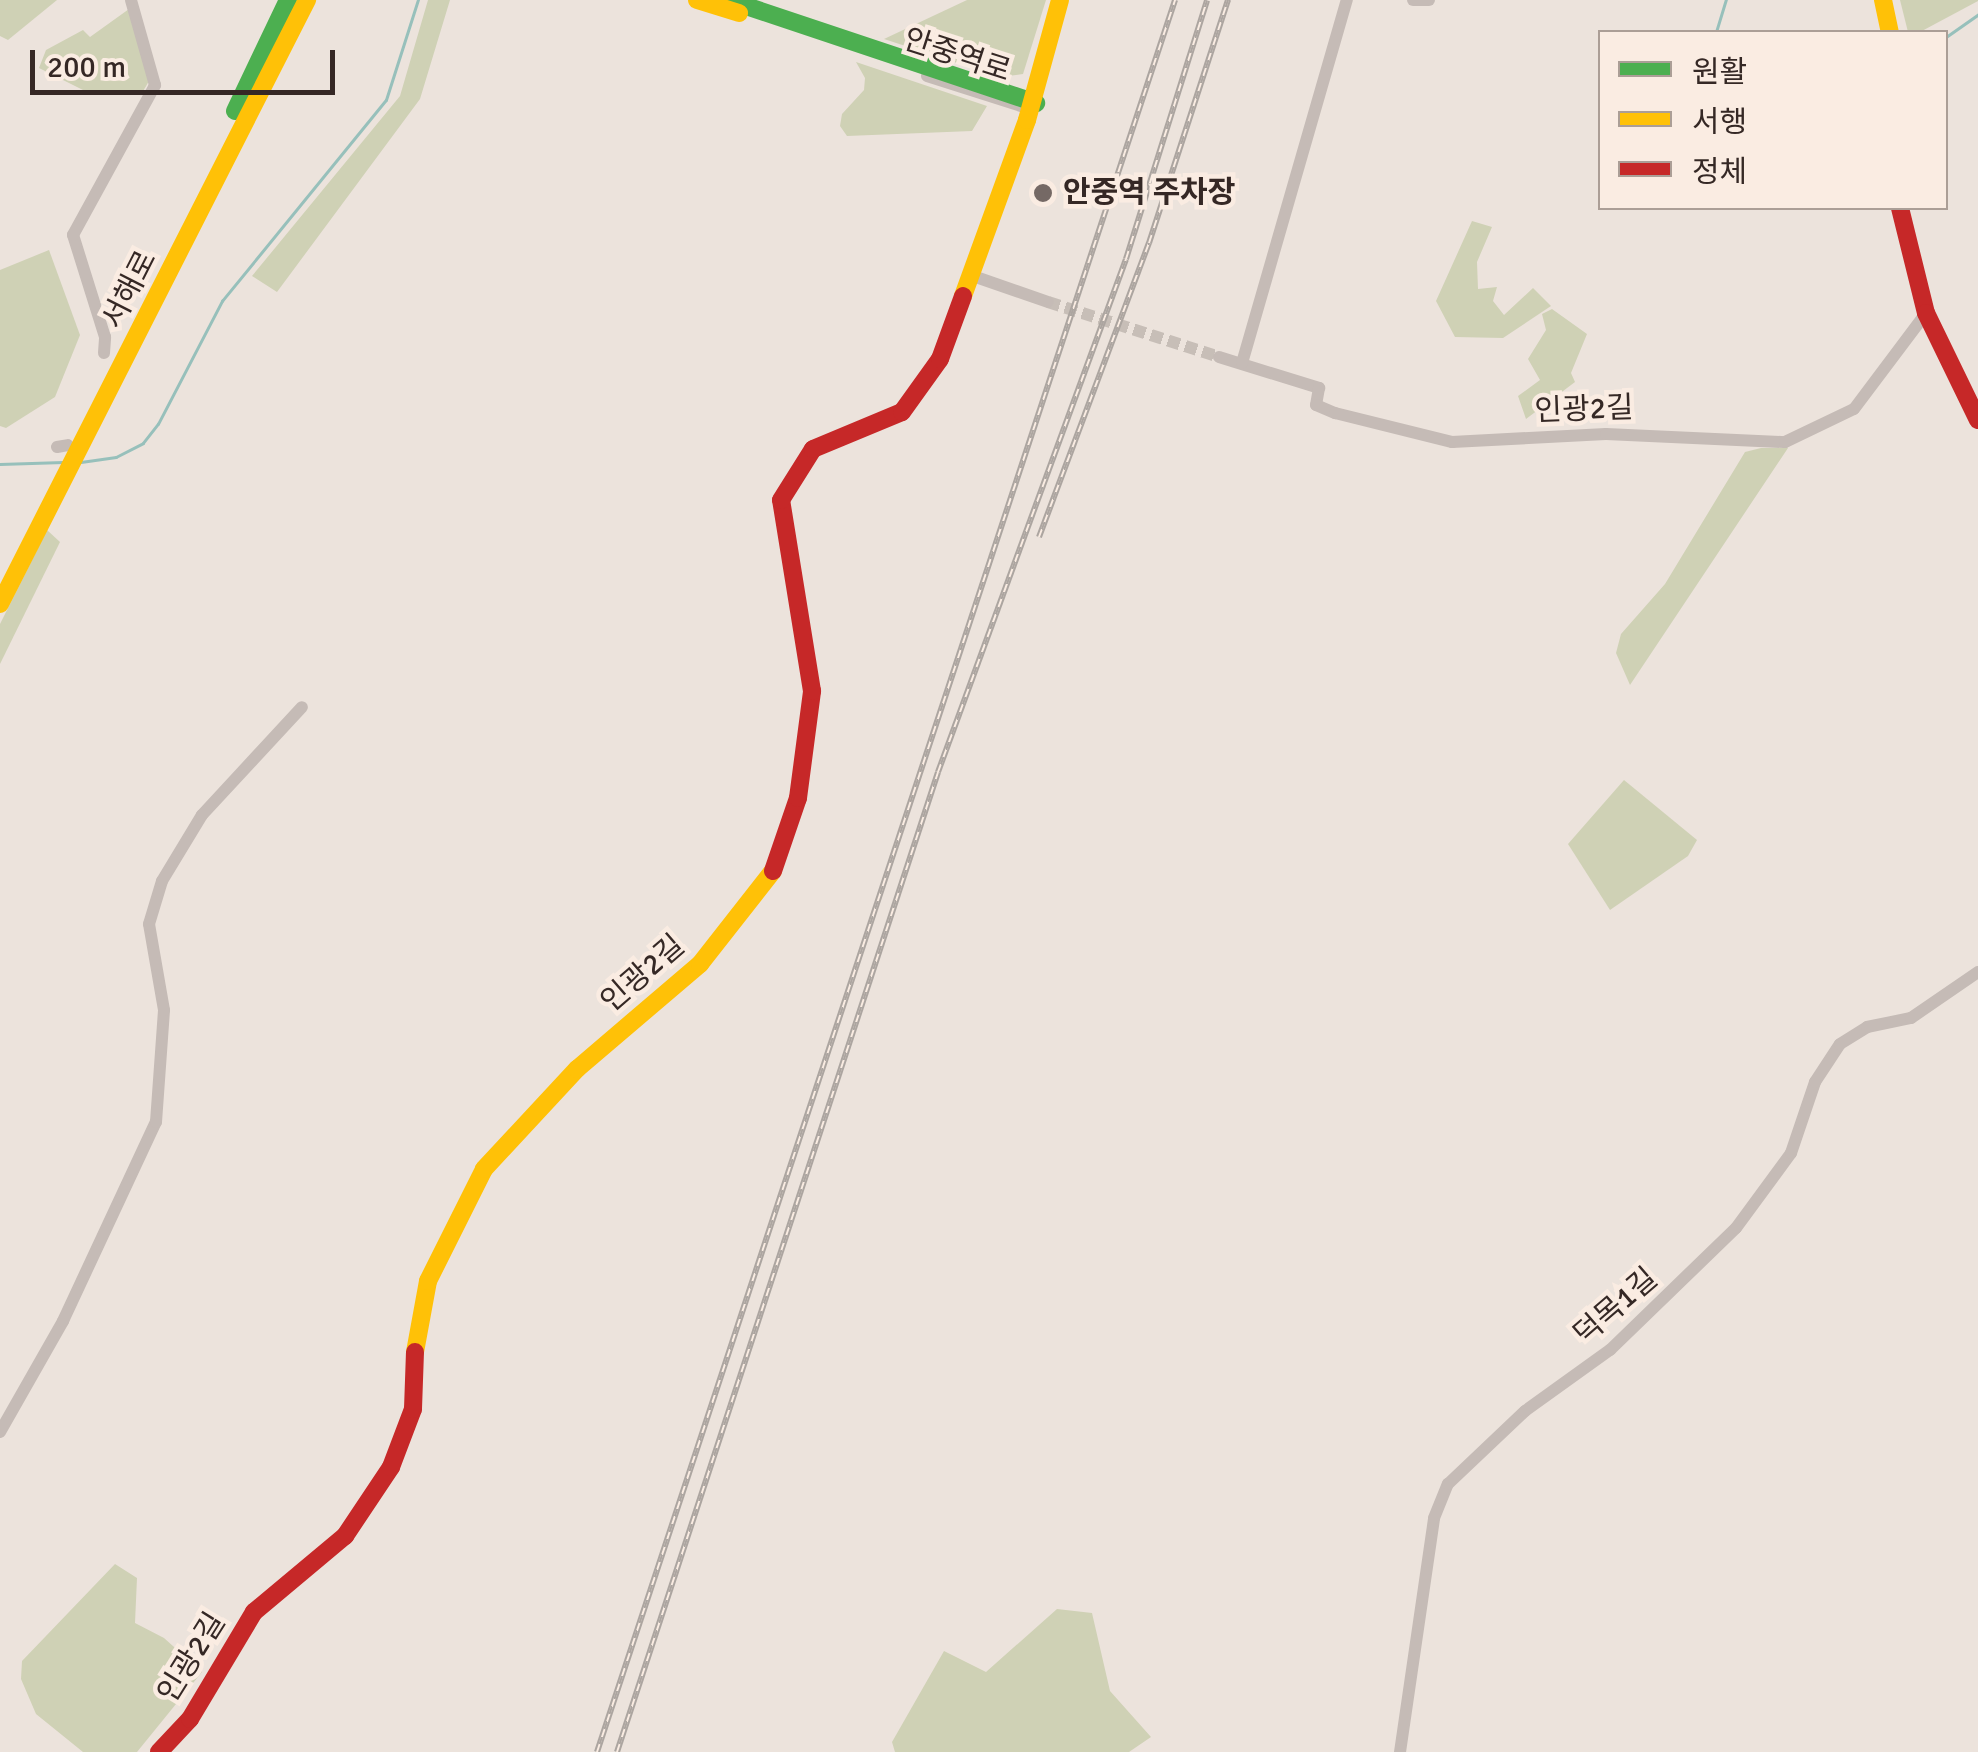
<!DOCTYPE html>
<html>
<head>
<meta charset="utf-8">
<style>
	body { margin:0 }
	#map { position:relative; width:1978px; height:1752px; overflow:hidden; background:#ece3dc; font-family:Signika,"Noto Sans KR",sans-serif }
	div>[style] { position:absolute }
	.green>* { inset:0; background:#cfd1b5 }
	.stream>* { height:2.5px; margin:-1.25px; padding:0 1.25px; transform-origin:1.25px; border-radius:1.25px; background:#97c0bb }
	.street-tunnel>* { height:12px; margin-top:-6px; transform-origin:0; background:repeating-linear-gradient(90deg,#c7beb7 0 12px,transparent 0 18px) }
	.street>* { height:12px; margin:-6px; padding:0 6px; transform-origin:6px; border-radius:6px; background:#c5bbb6 }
	.fast>* { height:18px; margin:-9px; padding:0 9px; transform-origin:9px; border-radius:9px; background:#4caf50 }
	.slow>* { height:18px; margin:-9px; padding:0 9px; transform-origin:9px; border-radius:9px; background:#ffc107 }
	.jam>* { height:18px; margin:-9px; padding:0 9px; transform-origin:9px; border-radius:9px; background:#c62828 }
	.rail>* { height:6px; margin-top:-3px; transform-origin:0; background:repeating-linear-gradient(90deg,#faece2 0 8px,#aca5a0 0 16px); box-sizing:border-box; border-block:2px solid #aca5a0 }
	.dots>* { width:28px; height:28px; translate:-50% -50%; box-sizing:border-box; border:5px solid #faece2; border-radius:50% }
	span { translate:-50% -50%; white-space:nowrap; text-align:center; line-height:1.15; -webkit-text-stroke:9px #faece2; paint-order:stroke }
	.street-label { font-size:30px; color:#352825 }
	.poi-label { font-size:30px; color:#352825; font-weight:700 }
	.left { translate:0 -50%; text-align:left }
	.legend { position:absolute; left:1598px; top:30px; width:350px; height:180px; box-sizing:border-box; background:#faece2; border:2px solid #ab9e96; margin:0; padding:12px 18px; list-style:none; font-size:30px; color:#352825 }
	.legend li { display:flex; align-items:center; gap:20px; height:50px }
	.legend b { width:50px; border:2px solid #ab9e96 }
	.scale { position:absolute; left:30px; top:50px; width:305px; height:45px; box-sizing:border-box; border:5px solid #352825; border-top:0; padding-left:12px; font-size:30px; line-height:35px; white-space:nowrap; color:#352825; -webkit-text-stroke:8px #faece2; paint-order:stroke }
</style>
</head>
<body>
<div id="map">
	<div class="green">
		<div style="clip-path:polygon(0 0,57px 0,8px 40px,0 36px)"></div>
		<div style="clip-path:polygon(428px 0,450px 0,420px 99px,277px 292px,252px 276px,400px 96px)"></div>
		<div style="clip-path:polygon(967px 0,1046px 0,1023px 74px,1000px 77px,884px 39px)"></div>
		<div style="clip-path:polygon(1900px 0,1978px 0,1978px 1px,1920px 32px,1908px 32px)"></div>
		<div style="clip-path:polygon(129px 9px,149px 81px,142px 93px,83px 90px,39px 68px,46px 50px,83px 30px,90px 37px)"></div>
		<div style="clip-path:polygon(856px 62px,987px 106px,972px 131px,847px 136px,840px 126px,842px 114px,864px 90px,865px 78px)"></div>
		<div style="clip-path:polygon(1472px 221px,1492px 227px,1477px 262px,1478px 289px,1497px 287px,1493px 301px,1504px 315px,1533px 288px,1551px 306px,1503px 338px,1455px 337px,1436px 301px)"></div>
		<div style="clip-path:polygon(49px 250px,80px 335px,55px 397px,6px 428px,0 426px,0 270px)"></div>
		<div style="clip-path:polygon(1552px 309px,1587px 334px,1571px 373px,1575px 382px,1526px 419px,1518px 396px,1540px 380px,1528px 359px,1546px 330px,1542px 314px)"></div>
		<div style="clip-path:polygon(1761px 448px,1788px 448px,1630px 685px,1616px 653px,1621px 634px,1665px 584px,1745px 452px)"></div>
		<div style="clip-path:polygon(47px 530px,60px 542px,0 664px,0 624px)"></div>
		<div style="clip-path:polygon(1624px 780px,1697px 840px,1688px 856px,1610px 910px,1568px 844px)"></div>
		<div style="clip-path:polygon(115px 1564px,137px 1578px,135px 1623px,164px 1638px,202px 1672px,137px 1752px,83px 1752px,36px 1714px,21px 1679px,22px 1661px)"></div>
		<div style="clip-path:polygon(1057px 1609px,1092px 1613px,1110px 1691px,1151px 1737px,1129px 1752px,895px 1752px,892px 1742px,944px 1651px,986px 1672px)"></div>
	</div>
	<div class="stream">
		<div style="left:1716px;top:32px;width:34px;rotate:-73deg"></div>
		<div style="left:1946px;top:37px;width:39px;rotate:-35deg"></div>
		<div style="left:81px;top:462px;width:35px;rotate:-8deg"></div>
		<div style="left:116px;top:457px;width:30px;rotate:-27deg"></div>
		<div style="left:143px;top:443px;width:24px;rotate:-52deg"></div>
		<div style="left:158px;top:424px;width:139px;rotate:-62.5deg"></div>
		<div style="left:222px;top:301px;width:259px;rotate:-50.8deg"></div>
		<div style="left:386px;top:100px;width:105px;rotate:-72.3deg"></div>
		<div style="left:0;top:464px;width:63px;rotate:-1.8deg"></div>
	</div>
	<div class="street-tunnel">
		<div style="left:1048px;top:302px;width:180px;rotate:17.8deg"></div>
	</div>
	<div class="street">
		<div style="left:1413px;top:0;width:16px"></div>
		<div style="left:927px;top:76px;width:105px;rotate:17.7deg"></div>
		<div style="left:973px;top:276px;width:79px;rotate:19.1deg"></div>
		<div style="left:104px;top:353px;width:16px;rotate:-86deg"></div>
		<div style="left:105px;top:337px;width:107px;rotate:-107.4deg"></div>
		<div style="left:73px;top:235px;width:171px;rotate:-61.3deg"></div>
		<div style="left:155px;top:85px;width:88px;rotate:-105.8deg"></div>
		<div style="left:1219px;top:357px;width:105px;rotate:17.2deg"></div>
		<div style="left:1319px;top:388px;width:17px;rotate:100deg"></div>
		<div style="left:1316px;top:405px;width:21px;rotate:23deg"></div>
		<div style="left:1335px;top:413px;width:121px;rotate:13.9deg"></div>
		<div style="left:1452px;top:442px;width:154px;rotate:-3deg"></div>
		<div style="left:1606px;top:434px;width:179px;rotate:2.6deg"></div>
		<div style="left:1785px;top:442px;width:76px;rotate:-25.6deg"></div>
		<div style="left:1854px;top:409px;width:120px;rotate:-53.1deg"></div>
		<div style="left:1242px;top:363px;width:378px;rotate:-73.9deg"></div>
		<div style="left:57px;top:447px;width:11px;rotate:-10deg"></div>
		<div style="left:0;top:1432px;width:128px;rotate:-60.4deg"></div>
		<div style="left:63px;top:1321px;width:220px;rotate:-65deg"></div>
		<div style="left:156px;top:1122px;width:112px;rotate:-85.9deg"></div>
		<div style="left:164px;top:1010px;width:87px;rotate:-99.9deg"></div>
		<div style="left:149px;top:924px;width:45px;rotate:-73.2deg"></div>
		<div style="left:162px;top:881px;width:77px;rotate:-58.8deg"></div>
		<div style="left:202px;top:815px;width:147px;rotate:-47.2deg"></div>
		<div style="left:1400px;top:1752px;width:236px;rotate:-81.7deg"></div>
		<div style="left:1434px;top:1518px;width:37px;rotate:-68deg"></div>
		<div style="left:1448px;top:1484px;width:106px;rotate:-43.5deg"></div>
		<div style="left:1525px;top:1411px;width:105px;rotate:-35.7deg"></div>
		<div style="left:1610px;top:1350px;width:175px;rotate:-44.1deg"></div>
		<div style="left:1736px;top:1228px;width:93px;rotate:-53.7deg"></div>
		<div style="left:1791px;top:1153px;width:75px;rotate:-71.3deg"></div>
		<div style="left:1815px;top:1082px;width:45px;rotate:-56.7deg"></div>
		<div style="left:1840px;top:1044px;width:32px;rotate:-32deg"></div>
		<div style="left:1867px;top:1027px;width:45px;rotate:-11.6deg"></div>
		<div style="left:1911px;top:1018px;width:81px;rotate:-34.5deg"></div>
	</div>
	<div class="fast">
		<div style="left:728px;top:0;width:325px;rotate:18.5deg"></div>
		<div style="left:235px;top:111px;width:123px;rotate:-64.5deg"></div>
	</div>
	<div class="slow">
		<div style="left:697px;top:0;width:44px;rotate:17.2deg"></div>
		<div style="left:1883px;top:0;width:33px;rotate:78deg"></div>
		<div style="left:963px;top:296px;width:187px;rotate:-70deg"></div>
		<div style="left:1027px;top:120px;width:124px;rotate:-74.6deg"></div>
		<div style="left:0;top:604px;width:678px;rotate:-63.06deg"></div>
		<div style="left:415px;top:1352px;width:72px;rotate:-79.6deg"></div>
		<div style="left:428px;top:1281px;width:125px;rotate:-63.4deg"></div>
		<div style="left:484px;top:1169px;width:137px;rotate:-47.1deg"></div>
		<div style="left:577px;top:1069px;width:162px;rotate:-40.5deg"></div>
		<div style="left:700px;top:964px;width:118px;rotate:-51.9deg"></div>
	</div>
	<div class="jam">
		<div style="left:1900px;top:208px;width:108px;rotate:76.1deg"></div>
		<div style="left:1926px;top:313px;width:119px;rotate:64.1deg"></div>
		<div style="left:773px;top:871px;width:77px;rotate:-71.1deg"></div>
		<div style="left:798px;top:798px;width:108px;rotate:-82.5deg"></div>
		<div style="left:812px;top:691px;width:193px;rotate:-99.2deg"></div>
		<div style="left:781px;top:500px;width:60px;rotate:-57.9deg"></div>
		<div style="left:813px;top:449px;width:96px;rotate:-22.6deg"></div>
		<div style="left:902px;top:412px;width:65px;rotate:-54.4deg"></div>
		<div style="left:940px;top:359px;width:67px;rotate:-69.9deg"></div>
		<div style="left:159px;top:1752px;width:45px;rotate:-46.8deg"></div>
		<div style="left:190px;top:1719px;width:125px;rotate:-59.1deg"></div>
		<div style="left:254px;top:1612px;width:119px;rotate:-39.9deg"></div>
		<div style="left:345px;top:1536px;width:83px;rotate:-56.3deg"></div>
		<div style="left:391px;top:1467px;width:62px;rotate:-69.2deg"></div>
		<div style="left:413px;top:1409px;width:57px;rotate:-88deg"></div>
	</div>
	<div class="rail">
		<div style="left:1039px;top:537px;width:314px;rotate:-69.5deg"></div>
		<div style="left:1149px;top:243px;width:256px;rotate:-72deg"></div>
		<div style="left:597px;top:1752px;width:1845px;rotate:-71.74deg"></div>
		<div style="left:617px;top:1752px;width:1031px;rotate:-71.86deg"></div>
		<div style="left:938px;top:772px;width:546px;rotate:-69.87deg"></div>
		<div style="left:1126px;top:259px;width:271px;rotate:-72.6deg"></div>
	</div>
	<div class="dots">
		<div style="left:1043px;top:193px;background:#756965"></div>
	</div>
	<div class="street-label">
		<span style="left:957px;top:56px;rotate:18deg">안중역로</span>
		<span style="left:130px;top:290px;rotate:-63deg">서해로</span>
		<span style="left:1584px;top:410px;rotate:-2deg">인광2길</span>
		<span style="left:643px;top:974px;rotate:-41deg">인광2길</span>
		<span style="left:1616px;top:1307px;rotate:-41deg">덕목1길</span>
		<span style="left:192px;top:1658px;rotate:-58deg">인광2길</span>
	</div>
	<div class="poi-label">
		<span class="left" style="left:1063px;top:193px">안중역 주차장</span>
	</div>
	<ul class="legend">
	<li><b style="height:12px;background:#4caf50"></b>원활</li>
	<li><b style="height:12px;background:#ffc107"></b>서행</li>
	<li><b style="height:12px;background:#c62828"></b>정체</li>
	</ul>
	<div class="scale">200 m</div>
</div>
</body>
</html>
